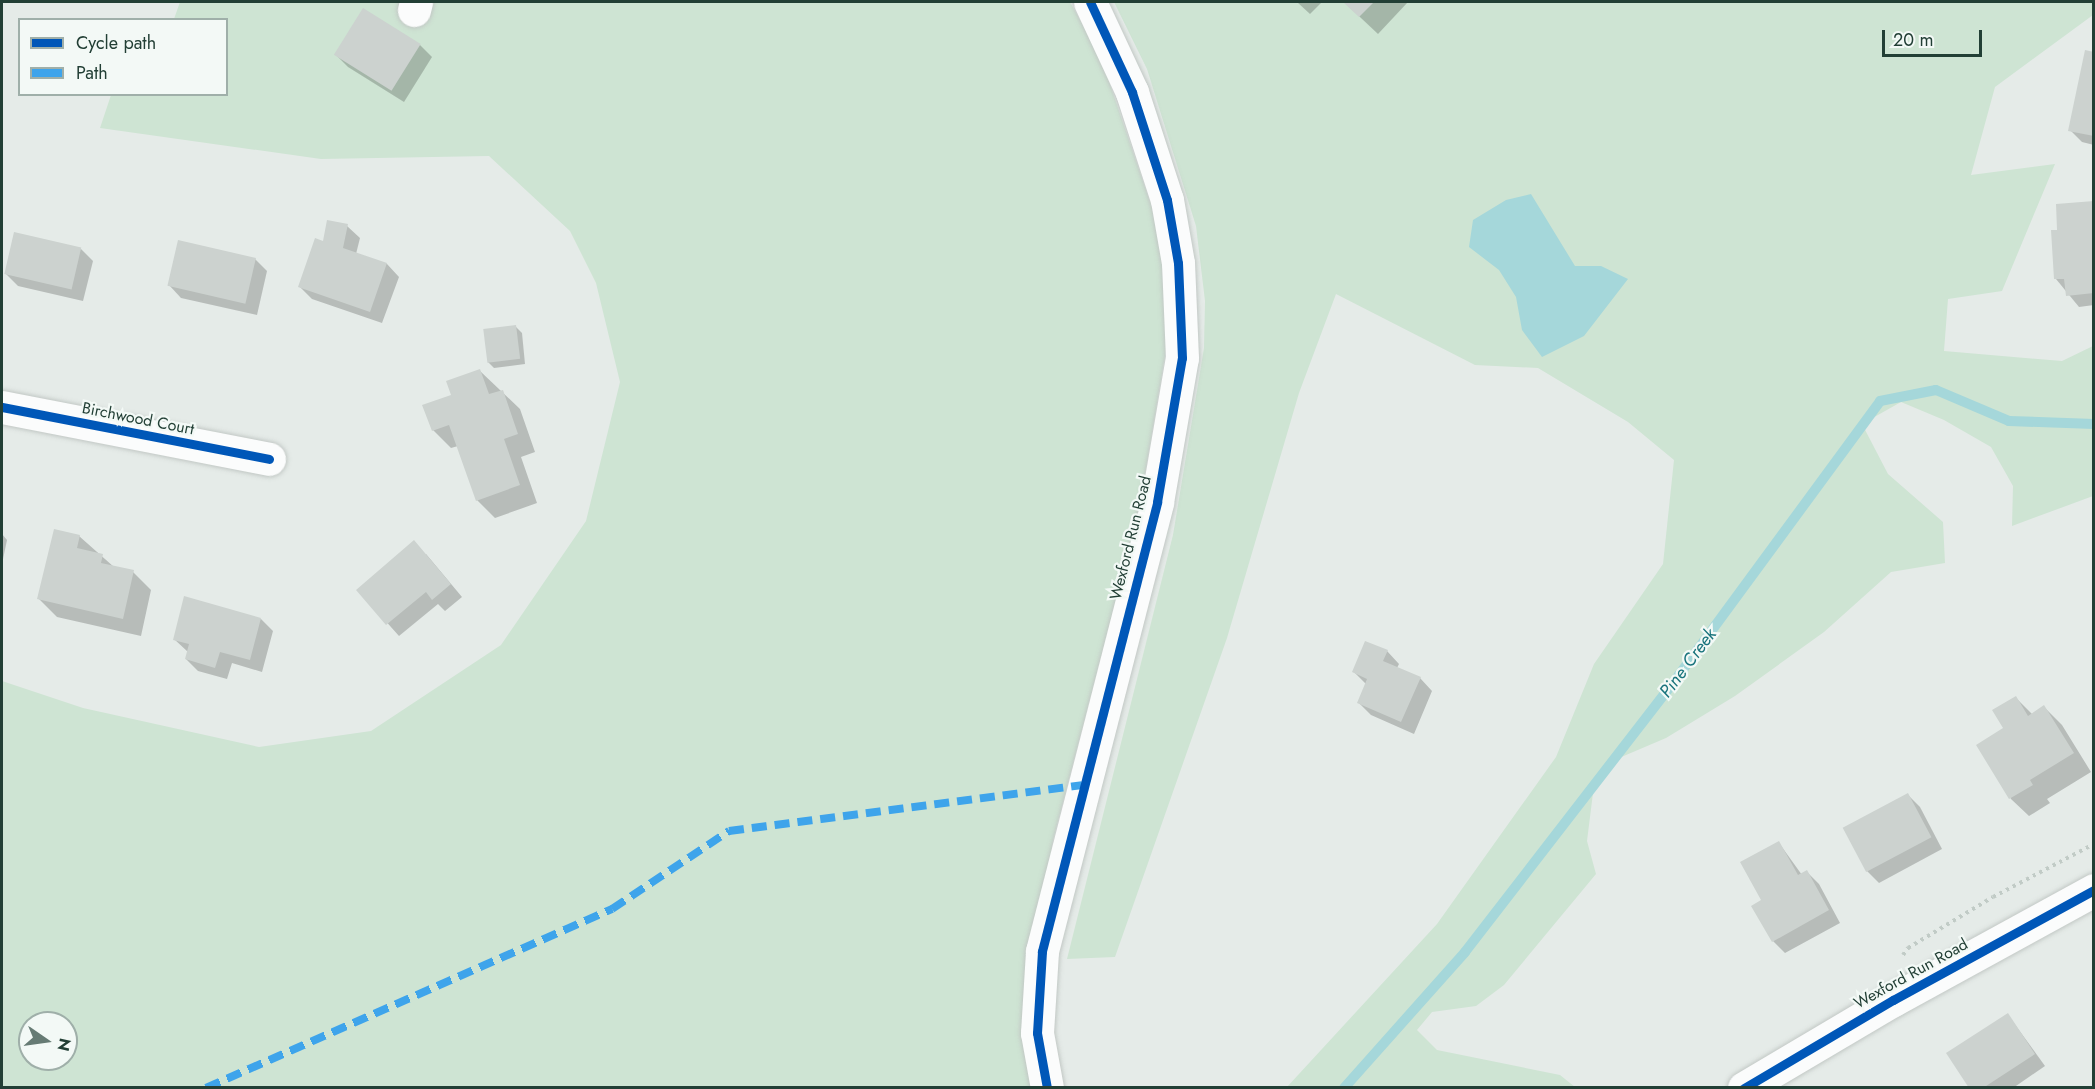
<!DOCTYPE html>
<html>
<head>
<meta charset="utf-8">
<style>
	body { margin:0 }
	#map { position:relative; width:2095px; height:1089px; overflow:hidden; background:#e5ebe8; font-family:Jost,sans-serif }
	div>[style] { position:absolute }
	.green>* { inset:0; background:#cee4d3 }
	.water>* { inset:0; background:#a5d7da }
	.shadow>* { inset:0; background:#0003 }
	.stream>* { height:10px; margin:-5px; padding:0 5px; transform-origin:5px; border-radius:5px; background:#a5d7da }
	.building>* { inset:0; background:#ccd2cf; transform-origin:0 0 }
	.path>* { height:4px; margin-top:-2px; transform-origin:0; background:repeating-linear-gradient(90deg,#c1cbc6 0 3px,transparent 0 7.5px) }
	.roads { filter:drop-shadow(0 0 2px #c2c8c5) drop-shadow(0 0 2px #c2c8c5) }
	.minor>* { height:33px; margin:-16.5px; padding:0 16.5px; transform-origin:16.5px; border-radius:16.5px; background:#fbfcfc }
	.quiet>* { height:8px; margin-top:-4px; transform-origin:0; background:repeating-linear-gradient(90deg,#3ea4eb 0 15px,transparent 0 23px) }
	.cycleway>* { height:9px; margin:-4.5px; padding:0 4.5px; transform-origin:4.5px; border-radius:4.5px; background:#0057b8 }
	span { translate:-50% -50%; white-space:nowrap; text-align:center; line-height:1.15; -webkit-text-stroke:4.5px #f3f9f6; paint-order:stroke }
	.street-label { font-size:16px; color:#223f35 }
	.water-label { font-size:18px; color:#1a747d; font-style:italic }
	.frame { position:absolute; inset:0; border:3px solid #223f35; pointer-events:none }
	.legend { position:absolute; left:18px; top:18px; width:210px; height:78px; box-sizing:border-box; background:#f3f9f6; border:2px solid #9fafa9; margin:0; padding:8px 10px; list-style:none; font-size:18px; color:#223f35 }
	.legend li { display:flex; align-items:center; gap:12px; height:30px }
	.legend b { width:30px; border:2px solid #9fafa9 }
	.north { position:absolute; left:18px; top:1011px; width:60px; height:60px; box-sizing:border-box; background:#f3f9f6; border:2px solid #9fafa9; border-radius:50%; rotate:103deg; font-size:16px; font-weight:700; line-height:24px; text-align:center; color:#223f35 }
	.north::after { content:''; display:block; margin:auto; width:21px; height:27px; background:#667b74; clip-path:polygon(50% 0,100% 100%,50% 72%,0 100%) }
	.scale { position:absolute; left:1882px; top:30px; width:100px; height:27px; box-sizing:border-box; border:3px solid #223f35; border-top:0; padding-left:8px; font-size:18px; line-height:21px; white-space:nowrap; color:#223f35; -webkit-text-stroke:4px #f3f9f6; paint-order:stroke }
</style>
</head>
<body>
<div id="map">
	<div class="green">
		<div style="clip-path:polygon(evenodd,180px 2px,1070px 2px,1101px 58px,1152px 208px,1172px 314px,1138px 515px,1053px 840px,1026px 1012px,1036px 1087px,2px 1088px,2px 681px,83px 708px,259px 747px,371px 731px,501px 645px,586px 521px,620px 382px,596px 283px,570px 231px,489px 156px,321px 159px,100px 128px,111px 95px,226px 94px,226px 20px,174px 19px,180px 2px,30px 1023px,66px 1023px,66px 1059px,30px 1059px,30px 1023px)"></div>
		<div style="clip-path:polygon(1114px 2px,2093px 2px,2093px 15px,1995px 87px,1971px 175px,2055px 164px,2002px 291px,1948px 299px,1944px 351px,2062px 361px,2093px 346px,2093px 496px,2012px 526px,2013px 486px,1991px 447px,1944px 420px,1901px 402px,1862px 424px,1888px 474px,1943px 522px,1945px 563px,1891px 572px,1824px 632px,1735px 696px,1666px 738px,1619px 758px,1593px 793px,1587px 841px,1596px 874px,1504px 985px,1476px 1006px,1432px 1012px,1417px 1030px,1437px 1050px,1560px 1075px,1575px 1087px,1287px 1087px,1437px 924px,1556px 757px,1594px 664px,1663px 564px,1674px 460px,1628px 422px,1538px 368px,1475px 365px,1336px 294px,1299px 393px,1227px 638px,1115px 957px,1067px 959px,1173px 535px,1204px 348px,1205px 301px,1196px 226px,1147px 69px)"></div>
	</div>
	<div class="water">
		<div style="clip-path:polygon(1531px 194px,1575px 266px,1601px 266px,1628px 279px,1584px 336px,1542px 357px,1522px 330px,1516px 297px,1499px 270px,1469px 247px,1473px 220px,1506px 200px)"></div>
	</div>
	<div class="shadow">
		<div style="clip-path:polygon(1297px 2px,1322px 2px,1310px 14px)"></div>
		<div style="clip-path:polygon(1344px 2px,1408px 2px,1378px 34px)"></div>
		<div style="clip-path:polygon(420px 45px,432px 57px,404px 102px,348px 67px,336px 55px)"></div>
		<div style="clip-path:polygon(2094px 54px,2094px 145px,2082px 142px,2070px 130px)"></div>
		<div style="clip-path:polygon(2094px 203px,2094px 305px,2079px 307px,2056px 279px,2059px 231px)"></div>
		<div style="clip-path:polygon(347px 226px,360px 238px,356px 254px,387px 264px,399px 277px,382px 323px,312px 299px,300px 287px,324px 243px)"></div>
		<div style="clip-path:polygon(81px 249px,93px 261px,83px 301px,18px 286px,6px 274px)"></div>
		<div style="clip-path:polygon(255px 259px,267px 271px,257px 315px,181px 298px,169px 285px)"></div>
		<div style="clip-path:polygon(516px 327px,522px 333px,525px 364px,494px 368px,488px 362px)"></div>
		<div style="clip-path:polygon(480px 371px,520px 409px,535px 452px,521px 457px,537px 503px,495px 518px,477px 500px,458px 446px,451px 448px,433px 430px,453px 396px)"></div>
		<div style="clip-path:polygon(2px 534px,7px 540px,2px 564px)"></div>
		<div style="clip-path:polygon(79px 536px,114px 567px,133px 572px,151px 590px,141px 636px,57px 617px,39px 599px)"></div>
		<div style="clip-path:polygon(426px 554px,462px 597px,445px 611px,438px 604px,399px 636px,358px 590px)"></div>
		<div style="clip-path:polygon(261px 619px,273px 631px,262px 672px,232px 663px,227px 679px,198px 671px,186px 659px,188px 652px,174px 639px)"></div>
		<div style="clip-path:polygon(1387px 651px,1399px 664px,1397px 668px,1420px 678px,1432px 691px,1414px 734px,1371px 715px,1359px 703px,1366px 684px,1354px 672px)"></div>
		<div style="clip-path:polygon(2015px 697px,2033px 715px,2044px 707px,2062px 725px,2091px 772px,2047px 799px,2050px 803px,2029px 816px,2011px 799px,1978px 745px,2005px 729px)"></div>
		<div style="clip-path:polygon(1908px 795px,1920px 807px,1942px 849px,1879px 883px,1867px 871px)"></div>
		<div style="clip-path:polygon(1779px 843px,1802px 875px,1807px 872px,1819px 884px,1840px 923px,1785px 953px,1773px 941px,1763px 901px)"></div>
		<div style="clip-path:polygon(2008px 1015px,2045px 1066px,2013px 1088px,1971px 1088px)"></div>
	</div>
	<div class="stream">
		<div style="left:1344px;top:1088px;width:182px;rotate:-48.3deg"></div>
		<div style="left:1465px;top:952px;width:350px;rotate:-52.3deg"></div>
		<div style="left:1679px;top:675px;width:340px;rotate:-53.7deg"></div>
		<div style="left:1880px;top:401px;width:57px;rotate:-11.1deg"></div>
		<div style="left:1936px;top:390px;width:79px;rotate:23deg"></div>
		<div style="left:2009px;top:421px;width:85px;rotate:2deg"></div>
	</div>
	<div class="building">
		<div style="clip-path:polygon(1343px 2px,1374px 2px,1359px 17px)"></div>
		<div style="left:363px;top:8px;width:68px;height:55px;rotate:32deg"></div>
		<div style="clip-path:polygon(2085px 50px,2094px 52px,2094px 136px,2068px 131px)"></div>
		<div style="clip-path:polygon(2094px 201px,2094px 293px,2066px 296px,2064px 279px,2054px 279px,2051px 230px,2057px 230px,2056px 204px)"></div>
		<div style="clip-path:polygon(327px 220px,348px 224px,343px 248px,387px 263px,370px 312px,298px 287px,315px 238px,323px 241px)"></div>
		<div style="left:14px;top:232px;width:69px;height:43px;rotate:13deg"></div>
		<div style="left:178px;top:240px;width:80px;height:47px;rotate:13deg"></div>
		<div style="left:516px;top:325px;width:34px;height:33px;rotate:83deg"></div>
		<div style="clip-path:polygon(480px 369px,489px 394px,503px 390px,518px 434px,504px 439px,520px 485px,476px 501px,449px 425px,432px 431px,422px 405px,451px 395px,446px 381px)"></div>
		<div style="clip-path:polygon(54px 529px,80px 535px,77px 548px,103px 554px,101px 563px,134px 570px,123px 619px,37px 599px)"></div>
		<div style="clip-path:polygon(414px 540px,451px 584px,432px 600px,426px 592px,386px 625px,356px 590px)"></div>
		<div style="clip-path:polygon(184px 596px,261px 618px,250px 660px,220px 652px,215px 668px,185px 659px,189px 644px,173px 640px)"></div>
		<div style="clip-path:polygon(1365px 641px,1388px 650px,1383px 661px,1421px 677px,1401px 722px,1357px 703px,1367px 679px,1352px 672px)"></div>
		<div style="clip-path:polygon(2016px 696px,2028px 716px,2044px 705px,2074px 753px,2030px 780px,2033px 785px,2009px 799px,1976px 745px,2003px 728px,1992px 710px)"></div>
		<div style="left:1908px;top:793px;width:50px;height:74px;rotate:62deg"></div>
		<div style="clip-path:polygon(1779px 841px,1798px 875px,1807px 870px,1829px 910px,1772px 942px,1751px 906px,1761px 900px,1740px 862px)"></div>
		<div style="clip-path:polygon(2008px 1013px,2035px 1054px,1983px 1088px,1969px 1088px,1946px 1053px)"></div>
	</div>
	<div class="path">
		<div style="left:1903px;top:955px;width:9px;rotate:-54deg"></div>
		<div style="left:1908px;top:948px;width:99px;rotate:-31deg"></div>
		<div style="left:1993px;top:897px;width:114px;rotate:-27.7deg"></div>
	</div>
	<div class="roads">
		<div class="minor">
			<div style="left:414px;top:10px;width:8px;rotate:-76deg"></div>
			<div style="left:2px;top:407px;width:272px;rotate:11deg"></div>
			<div style="left:1047px;top:1088px;width:56px;rotate:-100.3deg"></div>
			<div style="left:1037px;top:1033px;width:82px;rotate:-86.5deg"></div>
			<div style="left:1042px;top:951px;width:463px;rotate:-75.6deg"></div>
			<div style="left:1157px;top:502px;width:146px;rotate:-80.2deg"></div>
			<div style="left:1182px;top:358px;width:95px;rotate:-92.4deg"></div>
			<div style="left:1178px;top:263px;width:64px;rotate:-99.9deg"></div>
			<div style="left:1167px;top:200px;width:114px;rotate:-108deg"></div>
			<div style="left:1132px;top:92px;width:99px;rotate:-115deg"></div>
			<div style="left:1744px;top:1088px;width:173px;rotate:-30.6deg"></div>
			<div style="left:1893px;top:1000px;width:229px;rotate:-28.7deg"></div>
		</div>
	</div>
	<div class="quiet">
		<div style="left:206px;top:1088px;width:444px;rotate:-23.8deg"></div>
		<div style="left:612px;top:909px;width:141px;rotate:-33.7deg"></div>
		<div style="left:729px;top:831px;width:356px;rotate:-7.4deg"></div>
	</div>
	<div class="cycleway">
		<div style="left:2px;top:407px;width:272px;rotate:11deg"></div>
		<div style="left:1047px;top:1088px;width:56px;rotate:-100.3deg"></div>
		<div style="left:1037px;top:1033px;width:82px;rotate:-86.5deg"></div>
		<div style="left:1042px;top:951px;width:463px;rotate:-75.6deg"></div>
		<div style="left:1157px;top:502px;width:146px;rotate:-80.2deg"></div>
		<div style="left:1182px;top:358px;width:95px;rotate:-92.4deg"></div>
		<div style="left:1178px;top:263px;width:64px;rotate:-99.9deg"></div>
		<div style="left:1167px;top:200px;width:114px;rotate:-108deg"></div>
		<div style="left:1132px;top:92px;width:99px;rotate:-115deg"></div>
		<div style="left:1744px;top:1088px;width:173px;rotate:-30.6deg"></div>
		<div style="left:1893px;top:1000px;width:229px;rotate:-28.7deg"></div>
	</div>
	<div class="street-label">
		<span style="left:138px;top:419px;rotate:11deg">Birchwood Court</span>
		<span style="left:1131px;top:538px;rotate:-76deg">Wexford Run Road</span>
		<span style="left:1911px;top:974px;rotate:-29deg">Wexford Run Road</span>
	</div>
	<div class="water-label">
		<span style="left:1688px;top:663px;rotate:-53deg">Pine Creek</span>
	</div>
	<div class="frame"></div>
	<ul class="legend">
	<li><b style="height:8px;background:#0057b8"></b>Cycle path</li>
	<li><b style="height:8px;background:#3ea4eb"></b>Path</li>
	</ul>
	<div class="north">N</div>
	<div class="scale">20 m</div>
</div>
</body>
</html>
